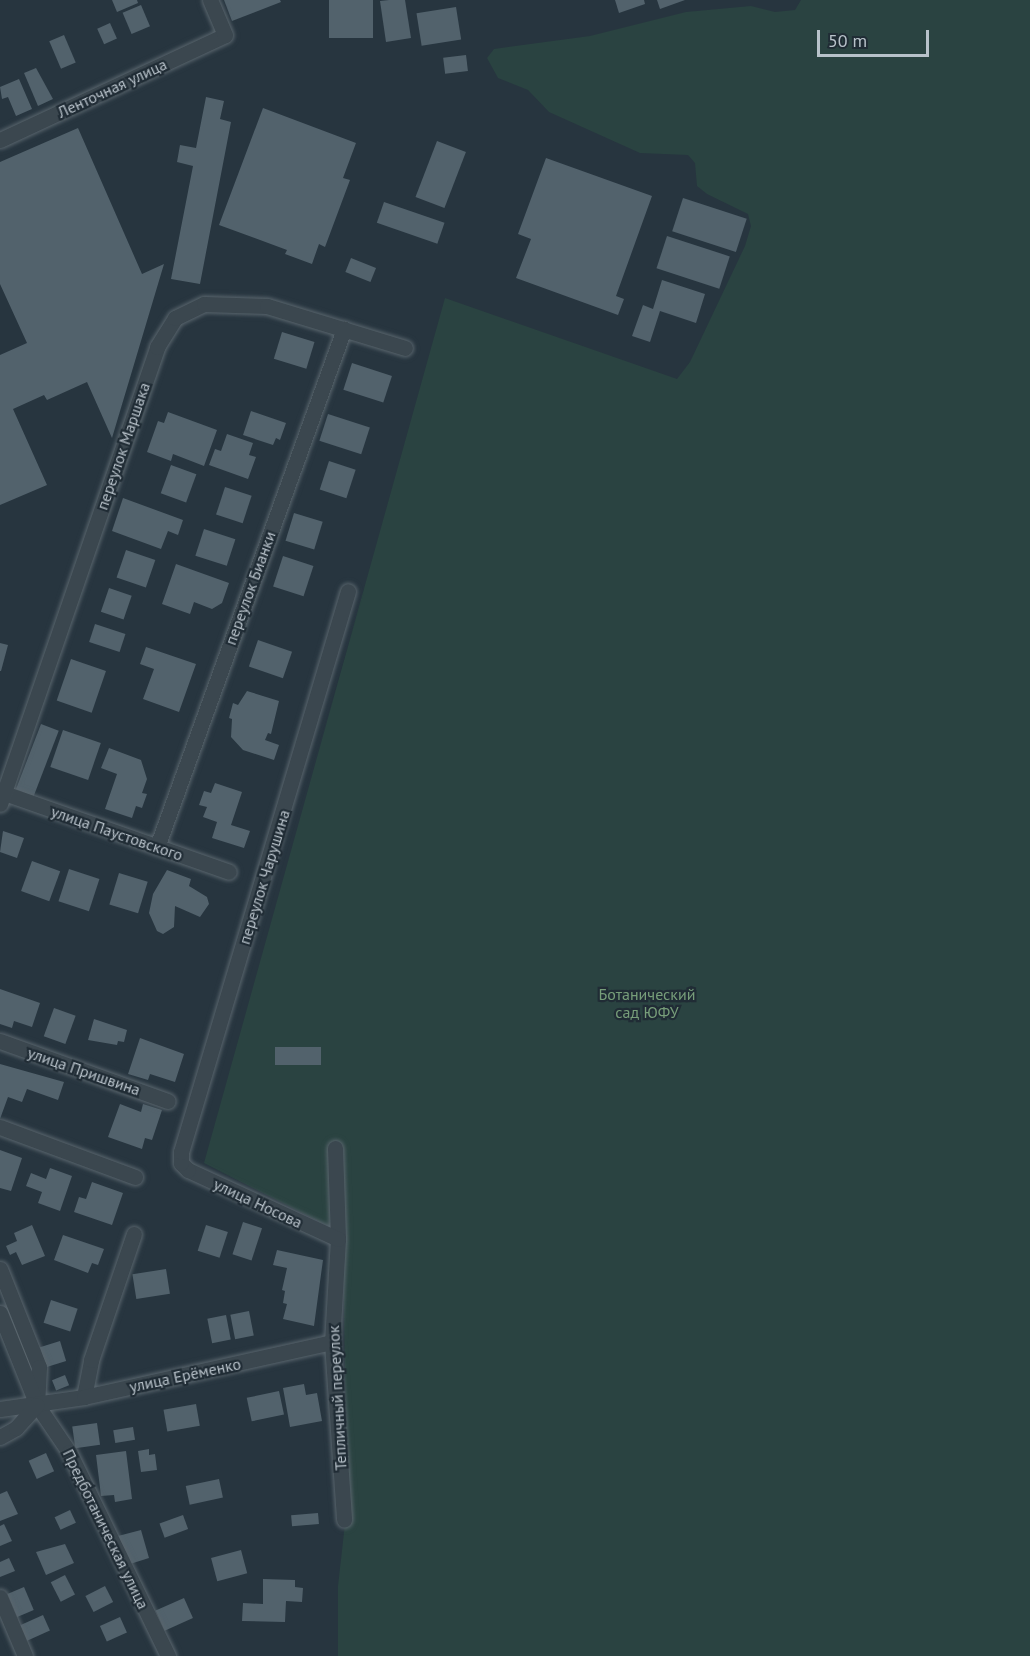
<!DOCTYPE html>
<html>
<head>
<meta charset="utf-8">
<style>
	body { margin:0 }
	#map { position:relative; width:1030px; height:1656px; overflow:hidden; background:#27353f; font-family:"PT Sans",sans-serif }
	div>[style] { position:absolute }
	.green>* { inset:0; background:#2a4341 }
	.building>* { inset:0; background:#52626c; transform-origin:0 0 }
	.roads { filter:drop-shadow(0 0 2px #59656d) drop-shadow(0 0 2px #59656d) }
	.street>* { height:15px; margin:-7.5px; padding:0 7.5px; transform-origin:7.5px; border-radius:7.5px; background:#3b474f }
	span { translate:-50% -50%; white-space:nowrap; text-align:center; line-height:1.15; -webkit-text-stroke:4.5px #202c35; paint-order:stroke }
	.street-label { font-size:16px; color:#b8c2ca }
	.park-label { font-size:16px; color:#779e7a }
	.scale { position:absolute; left:817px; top:30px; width:112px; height:27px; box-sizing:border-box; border:3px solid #b8c2ca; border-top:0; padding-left:8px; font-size:18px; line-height:21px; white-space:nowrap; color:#b8c2ca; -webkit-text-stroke:4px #202c35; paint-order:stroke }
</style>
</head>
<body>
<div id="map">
	<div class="green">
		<div style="clip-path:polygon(801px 0,1030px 0,1030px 1656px,338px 1656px,338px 1586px,347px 1506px,343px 1241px,332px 1228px,204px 1163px,445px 298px,677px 379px,690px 362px,745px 246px,751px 226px,748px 214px,707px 194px,697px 186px,695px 163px,688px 155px,640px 153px,549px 112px,528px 90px,498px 78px,487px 58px,494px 49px,590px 36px,686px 12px,751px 6px,775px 12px,795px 10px)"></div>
	</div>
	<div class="building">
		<div style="clip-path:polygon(112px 0,137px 0,138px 3px,117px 12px)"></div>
		<div style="clip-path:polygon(224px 0,280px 0,281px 2px,232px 21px)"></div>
		<div style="left:329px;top:0;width:44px;height:38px"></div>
		<div style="clip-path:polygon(389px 0,405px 0,411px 38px,386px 42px,380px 1px)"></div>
		<div style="clip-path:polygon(615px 0,644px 0,645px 4px,619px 13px)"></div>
		<div style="clip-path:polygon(657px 0,685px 0,660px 9px)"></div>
		<div style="left:141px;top:5px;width:23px;height:20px;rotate:67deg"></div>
		<div style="left:456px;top:7px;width:33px;height:40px;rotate:81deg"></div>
		<div style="left:110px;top:23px;width:17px;height:14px;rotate:66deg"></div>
		<div style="left:64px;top:35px;width:30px;height:16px;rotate:67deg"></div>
		<div style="left:466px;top:55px;width:16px;height:23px;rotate:83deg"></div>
		<div style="clip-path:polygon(36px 68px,53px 99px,38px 106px,24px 73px)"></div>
		<div style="clip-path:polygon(19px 79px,32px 109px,16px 116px,8px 97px,2px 99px,0 87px)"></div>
		<div style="clip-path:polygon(206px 97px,224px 101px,220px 119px,231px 122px,200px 284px,171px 279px,193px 166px,177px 162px,180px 145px,196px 148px)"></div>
		<div style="clip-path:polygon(263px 108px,356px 143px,343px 178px,350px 180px,325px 247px,319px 244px,312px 264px,285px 254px,287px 250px,219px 225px)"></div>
		<div style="clip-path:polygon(78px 128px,142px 274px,164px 264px,112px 438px,87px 382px,47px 400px,44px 395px,13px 409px,47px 485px,0 505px,0 355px,27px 343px,0 284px,0 162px)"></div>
		<div style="left:437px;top:141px;width:31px;height:60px;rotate:21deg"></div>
		<div style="clip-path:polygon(546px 158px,652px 196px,616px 296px,624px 299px,618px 315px,516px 278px,531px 239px,518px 234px)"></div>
		<div style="left:683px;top:198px;width:67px;height:35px;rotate:18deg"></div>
		<div style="left:384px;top:202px;width:64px;height:22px;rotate:19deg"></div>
		<div style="left:667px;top:236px;width:66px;height:34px;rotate:18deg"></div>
		<div style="left:351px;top:258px;width:27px;height:15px;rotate:22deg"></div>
		<div style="clip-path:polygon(662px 280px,705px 294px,696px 323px,660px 311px,650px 342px,632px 336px,643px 305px,653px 309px)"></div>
		<div style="left:282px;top:332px;width:34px;height:28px;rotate:17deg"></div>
		<div style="left:352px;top:363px;width:42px;height:28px;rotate:18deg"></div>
		<div style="clip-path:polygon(251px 411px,286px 423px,280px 440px,276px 438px,273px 445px,243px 435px)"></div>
		<div style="clip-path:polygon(168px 412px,217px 430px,204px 466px,173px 454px,171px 461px,147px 452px,158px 421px,164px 423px)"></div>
		<div style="left:328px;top:414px;width:44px;height:28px;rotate:18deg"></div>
		<div style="clip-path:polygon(227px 434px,253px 443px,249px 455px,256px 457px,248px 479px,209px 465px,215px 449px,221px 451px)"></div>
		<div style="left:329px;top:461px;width:28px;height:30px;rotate:18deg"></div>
		<div style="left:171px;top:465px;width:27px;height:30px;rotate:20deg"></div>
		<div style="left:225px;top:487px;width:28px;height:29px;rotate:18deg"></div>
		<div style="clip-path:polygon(123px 498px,183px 520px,178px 535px,168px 531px,161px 549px,112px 531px)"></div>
		<div style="left:294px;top:513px;width:30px;height:29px;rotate:17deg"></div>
		<div style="left:204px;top:529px;width:33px;height:28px;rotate:18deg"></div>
		<div style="left:126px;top:550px;width:31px;height:29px;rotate:19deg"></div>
		<div style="left:283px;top:556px;width:32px;height:32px;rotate:18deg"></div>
		<div style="clip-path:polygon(176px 564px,229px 583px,222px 603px,212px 609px,194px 602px,190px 614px,162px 604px)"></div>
		<div style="left:109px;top:588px;width:24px;height:25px;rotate:19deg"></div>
		<div style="left:95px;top:624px;width:32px;height:19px;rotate:18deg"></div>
		<div style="left:258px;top:640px;width:36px;height:28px;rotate:19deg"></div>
		<div style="clip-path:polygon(0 643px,8px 645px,1px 671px,0 671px)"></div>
		<div style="clip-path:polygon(146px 647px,196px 664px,179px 712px,143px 699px,154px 669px,140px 664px)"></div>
		<div style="left:71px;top:659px;width:37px;height:44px;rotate:19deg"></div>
		<div style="clip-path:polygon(247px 691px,279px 701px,271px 734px,268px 733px,265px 740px,279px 745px,274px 760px,243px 750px,231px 737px,232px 719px,229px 718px,233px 703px,238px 705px)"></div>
		<div style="left:41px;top:724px;width:19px;height:70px;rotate:21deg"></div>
		<div style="left:63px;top:730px;width:40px;height:39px;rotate:19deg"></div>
		<div style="clip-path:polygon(109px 748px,141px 760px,147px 779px,142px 793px,147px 794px,142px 808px,136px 806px,132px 818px,105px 809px,117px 774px,101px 768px)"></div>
		<div style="clip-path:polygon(215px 783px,242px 792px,231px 825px,250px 831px,244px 848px,212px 838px,217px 822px,203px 817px,207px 807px,199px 805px,204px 791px,211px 793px)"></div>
		<div style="clip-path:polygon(3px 831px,24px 838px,17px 858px,0 852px)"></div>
		<div style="left:32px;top:861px;width:30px;height:32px;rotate:20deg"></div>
		<div style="left:69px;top:869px;width:32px;height:34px;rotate:18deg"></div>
		<div style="clip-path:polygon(167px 870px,191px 879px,189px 886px,207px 897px,209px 904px,200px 917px,175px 906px,174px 927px,163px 934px,157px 931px,149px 913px,153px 894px)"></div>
		<div style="left:119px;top:873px;width:30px;height:33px;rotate:17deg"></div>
		<div style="clip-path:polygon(0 989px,40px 1003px,32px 1027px,14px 1021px,12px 1028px,0 1024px)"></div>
		<div style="left:54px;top:1008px;width:23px;height:30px;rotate:20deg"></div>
		<div style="clip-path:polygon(94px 1019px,127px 1030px,124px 1042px,118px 1041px,117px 1045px,88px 1040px)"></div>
		<div style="clip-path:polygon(140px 1038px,184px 1054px,175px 1082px,150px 1074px,148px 1080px,128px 1074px)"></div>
		<div style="left:275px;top:1047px;width:46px;height:18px"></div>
		<div style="clip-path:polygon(0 1064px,64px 1082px,58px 1100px,27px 1089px,22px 1102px,8px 1097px,0 1119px)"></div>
		<div style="clip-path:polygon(120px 1104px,141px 1112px,143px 1104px,162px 1110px,152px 1140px,145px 1138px,142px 1149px,108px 1137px)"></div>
		<div style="clip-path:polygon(0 1150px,22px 1158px,11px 1191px,0 1188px)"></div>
		<div style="clip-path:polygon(50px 1168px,72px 1176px,60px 1211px,38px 1203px,42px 1192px,26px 1186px,31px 1173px,46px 1179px)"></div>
		<div style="clip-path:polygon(92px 1182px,123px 1193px,112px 1225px,74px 1212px,79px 1197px,86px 1199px)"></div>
		<div style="left:243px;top:1222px;width:20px;height:34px;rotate:18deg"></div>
		<div style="clip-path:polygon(32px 1225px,45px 1256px,22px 1265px,16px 1252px,10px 1255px,6px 1246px,17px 1241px,14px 1233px)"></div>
		<div style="left:206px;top:1225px;width:23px;height:27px;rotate:18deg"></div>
		<div style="clip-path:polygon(63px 1235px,104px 1249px,98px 1265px,92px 1263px,88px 1273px,54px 1260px)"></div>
		<div style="clip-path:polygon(277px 1250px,323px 1260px,314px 1326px,283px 1319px,287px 1304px,283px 1303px,285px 1291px,282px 1290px,287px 1268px,273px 1265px)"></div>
		<div style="left:166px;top:1269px;width:25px;height:34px;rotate:81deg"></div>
		<div style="left:51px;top:1300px;width:28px;height:24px;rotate:18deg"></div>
		<div style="left:249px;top:1311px;width:25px;height:19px;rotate:79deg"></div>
		<div style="left:226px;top:1315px;width:25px;height:19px;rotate:79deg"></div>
		<div style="left:60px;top:1341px;width:21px;height:21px;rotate:73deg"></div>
		<div style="left:65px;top:1375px;width:11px;height:14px;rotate:68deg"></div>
		<div style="clip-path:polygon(304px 1384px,306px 1395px,317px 1393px,322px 1421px,290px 1427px,283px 1388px)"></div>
		<div style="left:279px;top:1391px;width:24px;height:33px;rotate:78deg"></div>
		<div style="left:196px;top:1404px;width:22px;height:33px;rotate:80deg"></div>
		<div style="left:97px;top:1423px;width:22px;height:25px;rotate:82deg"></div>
		<div style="left:133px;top:1427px;width:13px;height:20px;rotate:81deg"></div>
		<div style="clip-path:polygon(149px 1449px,149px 1455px,155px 1454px,157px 1470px,141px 1472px,138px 1451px)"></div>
		<div style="clip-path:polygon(126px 1451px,132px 1499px,115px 1502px,114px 1495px,101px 1496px,96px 1455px)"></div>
		<div style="left:46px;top:1453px;width:20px;height:19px;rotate:66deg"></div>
		<div style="left:219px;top:1479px;width:19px;height:34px;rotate:78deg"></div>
		<div style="clip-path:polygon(7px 1491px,18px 1514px,0 1521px,0 1494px)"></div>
		<div style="left:70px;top:1510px;width:14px;height:17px;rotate:65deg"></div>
		<div style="left:318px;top:1513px;width:11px;height:27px;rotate:85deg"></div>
		<div style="left:183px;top:1515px;width:15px;height:25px;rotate:70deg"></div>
		<div style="clip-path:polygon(4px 1524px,12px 1541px,0 1546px,0 1526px)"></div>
		<div style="clip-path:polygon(141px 1530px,149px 1558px,130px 1564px,118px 1536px)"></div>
		<div style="clip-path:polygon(65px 1544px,74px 1563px,46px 1575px,36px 1552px)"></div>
		<div style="left:241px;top:1550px;width:24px;height:31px;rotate:75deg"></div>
		<div style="clip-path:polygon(9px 1558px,15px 1571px,0 1577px,0 1562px)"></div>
		<div style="left:65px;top:1575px;width:22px;height:16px;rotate:63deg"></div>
		<div style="clip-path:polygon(263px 1579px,295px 1580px,295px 1587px,303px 1588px,302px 1602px,286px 1601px,285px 1622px,242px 1621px,243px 1603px,263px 1604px)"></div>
		<div style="left:105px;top:1586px;width:18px;height:22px;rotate:63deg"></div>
		<div style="left:24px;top:1587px;width:25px;height:18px;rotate:67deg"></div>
		<div style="left:184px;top:1598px;width:22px;height:31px;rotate:66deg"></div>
		<div style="left:43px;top:1615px;width:17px;height:25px;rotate:66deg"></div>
		<div style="left:120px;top:1617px;width:17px;height:22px;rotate:66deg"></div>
	</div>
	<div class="roads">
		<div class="street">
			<div style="left:0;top:140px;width:248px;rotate:-25deg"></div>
			<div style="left:225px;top:35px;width:38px;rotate:-113deg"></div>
			<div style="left:4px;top:793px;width:238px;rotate:19.3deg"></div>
			<div style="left:0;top:804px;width:483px;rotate:-71deg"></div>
			<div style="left:157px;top:347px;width:34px;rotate:-58deg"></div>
			<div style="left:175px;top:318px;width:32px;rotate:-26deg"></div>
			<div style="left:204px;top:304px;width:63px;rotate:1.8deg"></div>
			<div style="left:267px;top:306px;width:144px;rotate:16.9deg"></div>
			<div style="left:157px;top:847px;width:551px;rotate:-70.15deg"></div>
			<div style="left:0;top:1041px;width:178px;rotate:19.7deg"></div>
			<div style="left:0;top:1127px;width:144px;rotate:20.3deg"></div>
			<div style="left:335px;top:1148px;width:91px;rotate:88.1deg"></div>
			<div style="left:338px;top:1239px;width:103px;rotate:93.3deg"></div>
			<div style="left:332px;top:1342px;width:178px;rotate:86.1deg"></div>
			<div style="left:338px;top:1239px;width:165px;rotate:-155.3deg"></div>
			<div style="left:188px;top:1170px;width:10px;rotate:-135deg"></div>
			<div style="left:181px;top:1163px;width:11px;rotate:-90deg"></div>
			<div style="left:181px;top:1152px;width:585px;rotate:-73.42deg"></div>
			<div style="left:0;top:1269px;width:105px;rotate:68.3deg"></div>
			<div style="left:39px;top:1367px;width:35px;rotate:93deg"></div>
			<div style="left:0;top:1313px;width:99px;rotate:68.1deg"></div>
			<div style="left:37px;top:1405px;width:57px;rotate:55.8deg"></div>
			<div style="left:69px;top:1452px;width:227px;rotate:64.1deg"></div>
			<div style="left:84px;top:1397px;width:38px;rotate:-79deg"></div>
			<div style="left:91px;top:1360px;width:133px;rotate:-71.2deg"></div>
			<div style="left:0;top:1409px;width:85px;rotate:-8.1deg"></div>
			<div style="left:84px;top:1397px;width:254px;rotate:-12.5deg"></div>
			<div style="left:0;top:1437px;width:18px;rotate:-29deg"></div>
			<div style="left:16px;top:1428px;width:31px;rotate:-48deg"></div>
			<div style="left:0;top:1597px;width:64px;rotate:67deg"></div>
		</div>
	</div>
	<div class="street-label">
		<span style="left:112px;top:88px;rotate:-25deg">Ленточная улица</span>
		<span style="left:123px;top:446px;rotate:-71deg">переулок Маршака</span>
		<span style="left:250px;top:588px;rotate:-70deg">переулок Бианки</span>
		<span style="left:117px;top:833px;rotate:19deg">улица Паустовского</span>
		<span style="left:264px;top:877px;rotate:-73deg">переулок Чарушина</span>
		<span style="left:84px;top:1071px;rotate:19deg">улица Пришвина</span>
		<span style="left:258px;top:1203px;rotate:25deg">улица Носова</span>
		<span style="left:185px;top:1375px;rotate:-12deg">улица Ерёменко</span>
		<span style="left:337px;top:1398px;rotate:-93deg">Тепличный переулок</span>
		<span style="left:106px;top:1529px;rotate:64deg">Предботаническая улица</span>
	</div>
	<div class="park-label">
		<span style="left:647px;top:1003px">Ботанический<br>сад ЮФУ</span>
	</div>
	<div class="scale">50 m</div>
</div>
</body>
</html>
